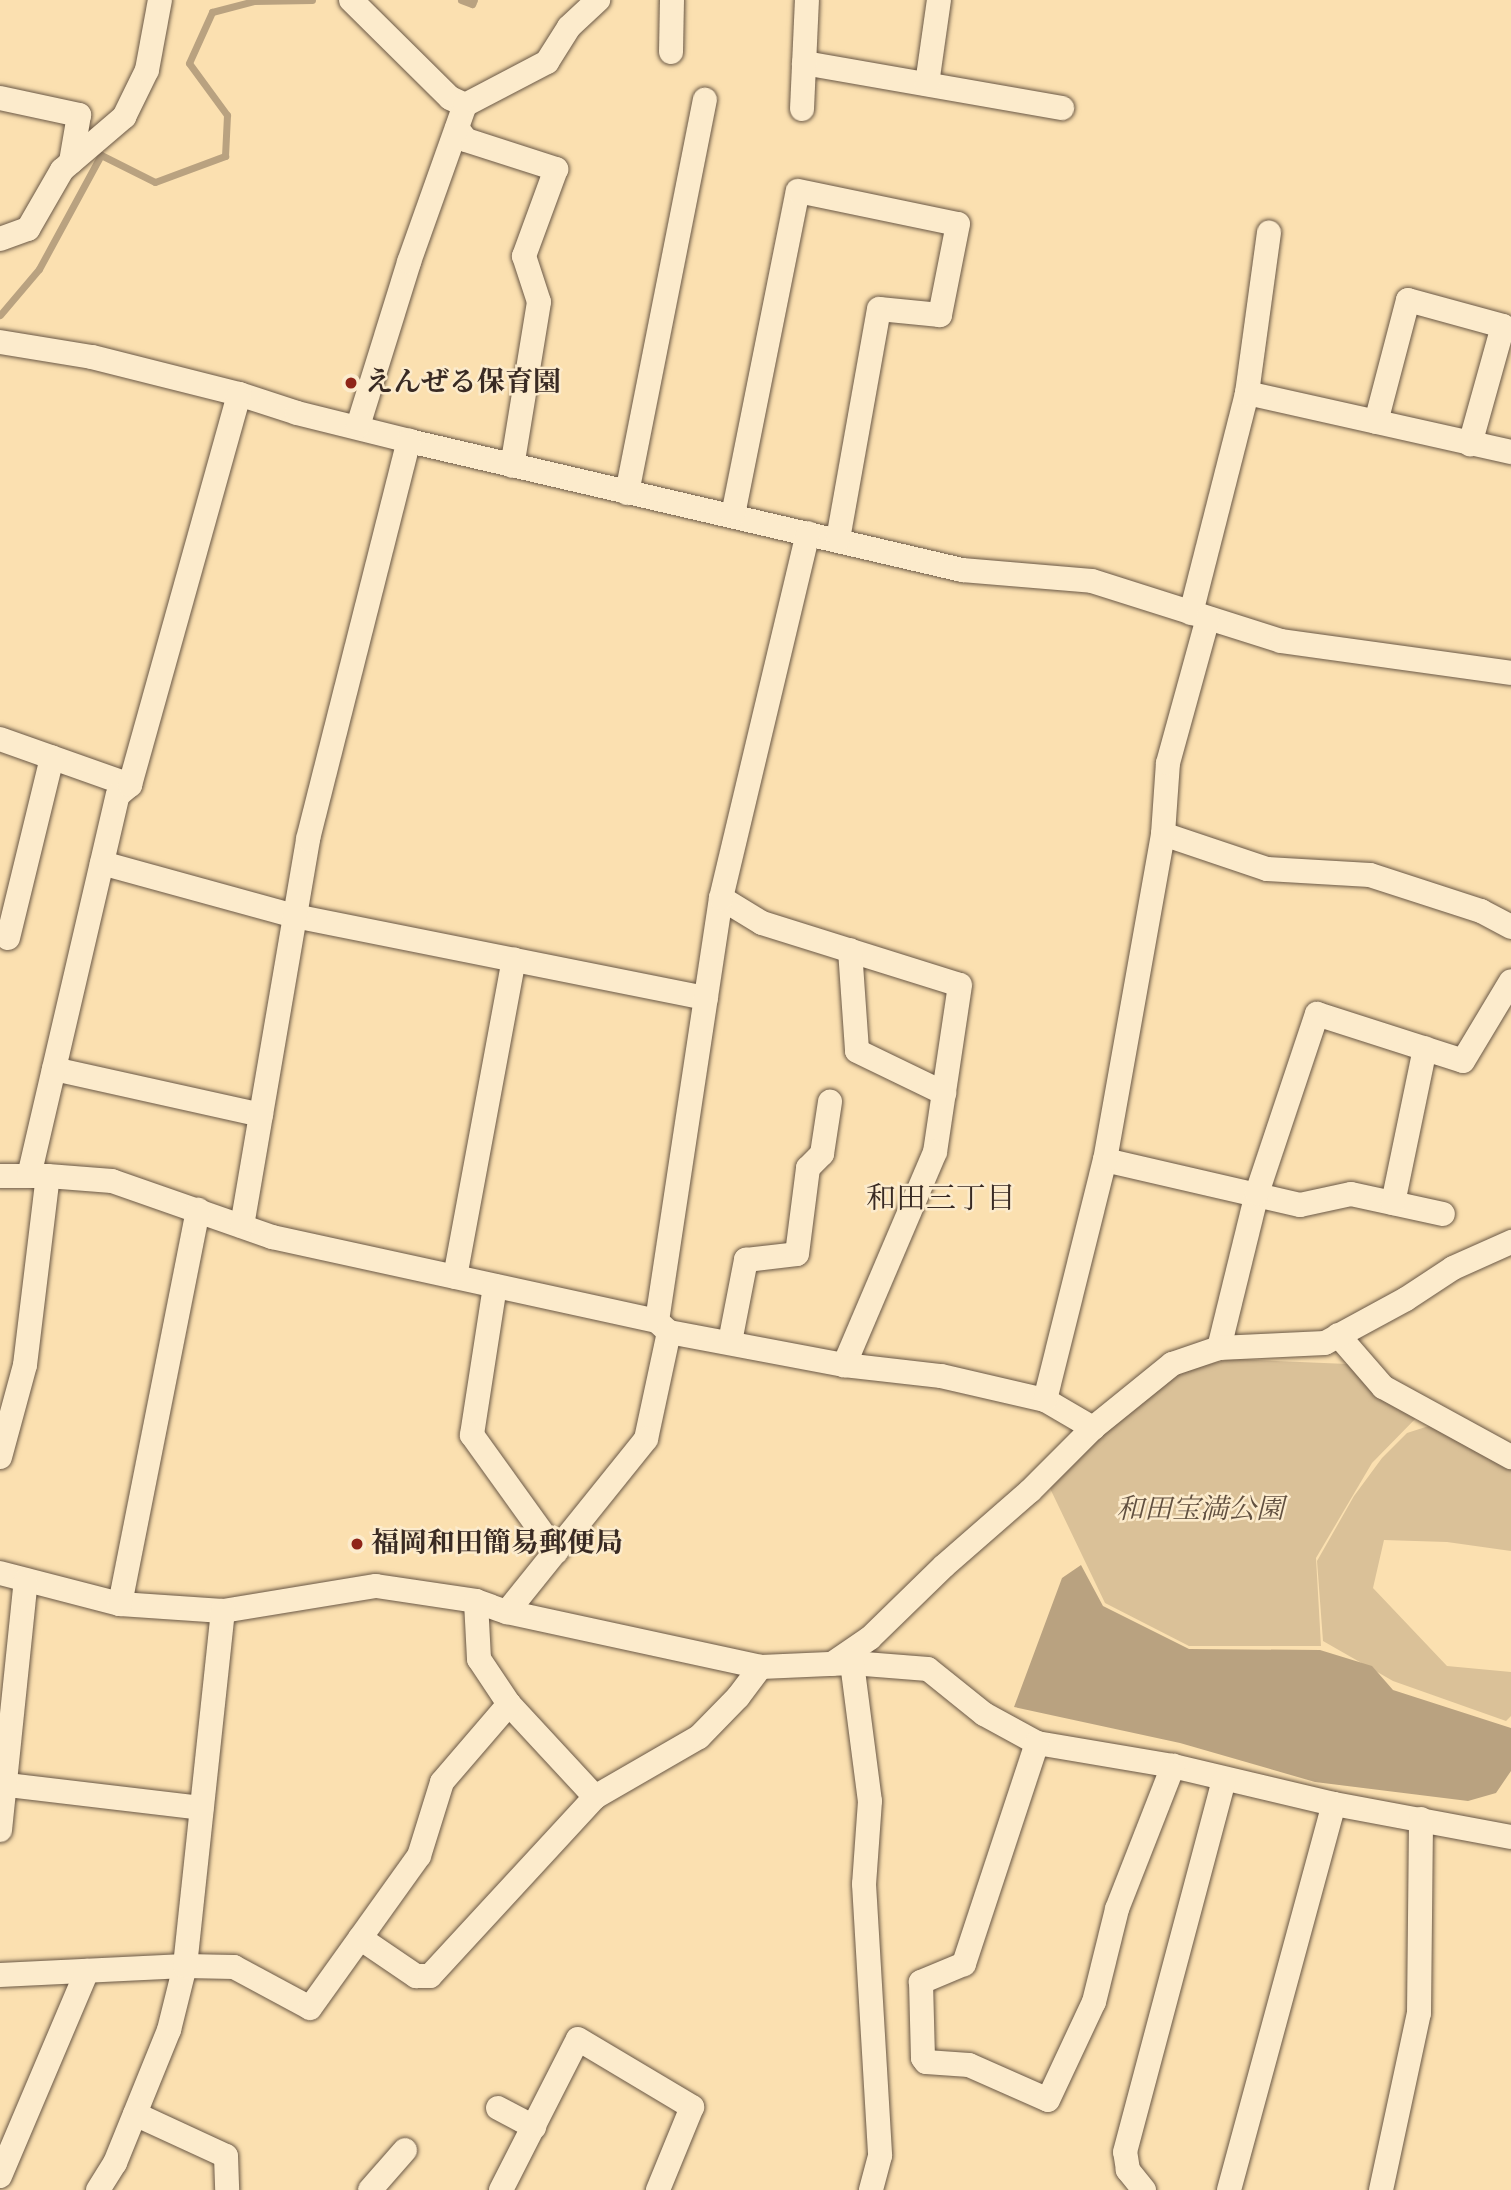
<!DOCTYPE html>
<html>
<head>
<meta charset="utf-8">
<style>
	body { margin:0 }
	#map { position:relative; width:1511px; height:2190px; overflow:hidden; background:#fbe0b0; font-family:"Libre Bodoni","Noto Serif JP",serif }
	div>[style] { position:absolute }
	.green>* { inset:0; background:#dac198 }
	.water>* { inset:0; background:#b9a280 }
	.stream>* { height:7px; margin:-3.5px; padding:0 3.5px; transform-origin:3.5px; border-radius:3.5px; background:#b9a280 }
	.roads { filter:drop-shadow(0 0 2px #6a5846) drop-shadow(0 0 2px #6a5846) }
	.minor>* { height:24px; margin:-12px; padding:0 12px; transform-origin:12px; border-radius:12px; background:#fcebcc }
	.dots>* { width:19px; height:19px; translate:-50% -50%; box-sizing:border-box; border:4px solid #fcebcc; border-radius:50% }
	span { translate:-50% -50%; white-space:nowrap; text-align:center; line-height:1.15; -webkit-text-stroke:5px #fcebcc; paint-order:stroke }
	.poi-label { font-size:28px; color:#392a23; font-weight:700 }
	.left { translate:0 -50%; text-align:left }
	.park-label { font-size:28px; color:#615040; font-style:italic }
	.neighbourhood-label { font-size:30px; color:#392a23 }
</style>
</head>
<body>
<div id="map">
	<div class="green">
		<div style="clip-path:polygon(1232px 1359px,1348px 1364px,1421px 1413px,1372px 1463px,1316px 1558px,1321px 1646px,1189px 1646px,1105px 1603px,1046px 1480px,1173px 1372px)"></div>
		<div style="clip-path:polygon(1438px 1423px,1511px 1467px,1511px 1551px,1447px 1542px,1384px 1540px,1373px 1588px,1447px 1666px,1511px 1672px,1511px 1716px,1506px 1721px,1393px 1681px,1323px 1641px,1317px 1561px,1354px 1496px,1382px 1458px,1407px 1433px)"></div>
	</div>
	<div class="water">
		<div style="clip-path:polygon(1081px 1565px,1103px 1606px,1189px 1649px,1320px 1650px,1372px 1666px,1393px 1690px,1511px 1728px,1511px 1771px,1496px 1793px,1468px 1801px,1315px 1782px,1180px 1743px,1014px 1707px,1062px 1578px)"></div>
	</div>
	<div class="stream">
		<div style="left:461px;top:0;width:12px;rotate:20deg"></div>
		<div style="left:472px;top:4px;width:4px;rotate:-63deg"></div>
		<div style="left:0;top:315px;width:60px;rotate:-49.7deg"></div>
		<div style="left:39px;top:269px;width:130px;rotate:-61.5deg"></div>
		<div style="left:101px;top:155px;width:60px;rotate:26.6deg"></div>
		<div style="left:155px;top:182px;width:75px;rotate:-20.4deg"></div>
		<div style="left:225px;top:156px;width:41px;rotate:-87.2deg"></div>
		<div style="left:227px;top:115px;width:64px;rotate:-126.2deg"></div>
		<div style="left:189px;top:63px;width:56px;rotate:-65.7deg"></div>
		<div style="left:212px;top:12px;width:43px;rotate:-14.7deg"></div>
		<div style="left:254px;top:1px;width:58px;rotate:-1deg"></div>
	</div>
	<div class="roads">
		<div class="minor">
			<div style="left:351px;top:0;width:139px;rotate:44.7deg"></div>
			<div style="left:450px;top:98px;width:17px;rotate:25deg"></div>
			<div style="left:671px;top:52px;width:52px;rotate:-88.9deg"></div>
			<div style="left:804px;top:63px;width:262px;rotate:9.9deg"></div>
			<div style="left:927px;top:84px;width:85px;rotate:-81.9deg"></div>
			<div style="left:0;top:98px;width:81px;rotate:12.1deg"></div>
			<div style="left:79px;top:115px;width:48px;rotate:99.7deg"></div>
			<div style="left:802px;top:109px;width:109px;rotate:-87.4deg"></div>
			<div style="left:457px;top:128px;width:15px;rotate:53deg"></div>
			<div style="left:466px;top:140px;width:95px;rotate:17.9deg"></div>
			<div style="left:556px;top:169px;width:93px;rotate:110.2deg"></div>
			<div style="left:524px;top:256px;width:48px;rotate:71.9deg"></div>
			<div style="left:539px;top:302px;width:166px;rotate:99.3deg"></div>
			<div style="left:0;top:239px;width:30px;rotate:-20deg"></div>
			<div style="left:28px;top:229px;width:68px;rotate:-60deg"></div>
			<div style="left:62px;top:170px;width:82px;rotate:-40.5deg"></div>
			<div style="left:124px;top:117px;width:52px;rotate:-63.9deg"></div>
			<div style="left:147px;top:70px;width:71px;rotate:-79.5deg"></div>
			<div style="left:0;top:342px;width:93px;rotate:9.3deg"></div>
			<div style="left:92px;top:357px;width:152px;rotate:14.1deg"></div>
			<div style="left:239px;top:394px;width:61px;rotate:18.1deg"></div>
			<div style="left:297px;top:413px;width:115px;rotate:14deg"></div>
			<div style="left:409px;top:441px;width:568px;rotate:13.13deg"></div>
			<div style="left:962px;top:570px;width:130px;rotate:4.8deg"></div>
			<div style="left:1092px;top:581px;width:198px;rotate:17.6deg"></div>
			<div style="left:1281px;top:641px;width:232px;rotate:7.9deg"></div>
			<div style="left:1247px;top:393px;width:162px;rotate:-82.2deg"></div>
			<div style="left:1376px;top:422px;width:126px;rotate:-75.3deg"></div>
			<div style="left:1408px;top:300px;width:98px;rotate:15.3deg"></div>
			<div style="left:1503px;top:326px;width:123px;rotate:105.6deg"></div>
			<div style="left:358px;top:426px;width:172px;rotate:-72.7deg"></div>
			<div style="left:409px;top:262px;width:167px;rotate:-70.4deg"></div>
			<div style="left:465px;top:105px;width:93px;rotate:-27.7deg"></div>
			<div style="left:547px;top:62px;width:41px;rotate:-57.8deg"></div>
			<div style="left:569px;top:27px;width:40px;rotate:-43deg"></div>
			<div style="left:627px;top:493px;width:401px;rotate:-78.8deg"></div>
			<div style="left:733px;top:515px;width:330px;rotate:-78.7deg"></div>
			<div style="left:798px;top:191px;width:163px;rotate:11.7deg"></div>
			<div style="left:958px;top:224px;width:93px;rotate:101.2deg"></div>
			<div style="left:940px;top:315px;width:61px;rotate:-174.4deg"></div>
			<div style="left:879px;top:309px;width:235px;rotate:100.1deg"></div>
			<div style="left:1191px;top:613px;width:227px;rotate:-75.7deg"></div>
			<div style="left:1247px;top:393px;width:271px;rotate:12.6deg"></div>
			<div style="left:0;top:739px;width:138px;rotate:19.5deg"></div>
			<div style="left:1163px;top:834px;width:110px;rotate:18.6deg"></div>
			<div style="left:1267px;top:869px;width:103px;rotate:3.3deg"></div>
			<div style="left:1370px;top:875px;width:117px;rotate:18deg"></div>
			<div style="left:1481px;top:911px;width:34px;rotate:28deg"></div>
			<div style="left:102px;top:863px;width:200px;rotate:15.4deg"></div>
			<div style="left:295px;top:916px;width:419px;rotate:11.3deg"></div>
			<div style="left:721px;top:898px;width:48px;rotate:31.4deg"></div>
			<div style="left:762px;top:923px;width:207px;rotate:17.4deg"></div>
			<div style="left:960px;top:985px;width:169px;rotate:98.5deg"></div>
			<div style="left:935px;top:1152px;width:232px;rotate:113.1deg"></div>
			<div style="left:8px;top:938px;width:186px;rotate:-76.3deg"></div>
			<div style="left:850px;top:950px;width:101px;rotate:86deg"></div>
			<div style="left:857px;top:1051px;width:97px;rotate:25.8deg"></div>
			<div style="left:54px;top:1069px;width:212px;rotate:12.5deg"></div>
			<div style="left:1105px;top:1160px;width:200px;rotate:13deg"></div>
			<div style="left:1300px;top:1205px;width:52px;rotate:-12.2deg"></div>
			<div style="left:1351px;top:1194px;width:94px;rotate:12.3deg"></div>
			<div style="left:0;top:1176px;width:48px"></div>
			<div style="left:48px;top:1176px;width:64px;rotate:4.5deg"></div>
			<div style="left:112px;top:1181px;width:170px;rotate:19.3deg"></div>
			<div style="left:272px;top:1237px;width:394px;rotate:12.3deg"></div>
			<div style="left:657px;top:1321px;width:16px;rotate:43deg"></div>
			<div style="left:669px;top:1332px;width:109px;rotate:102.1deg"></div>
			<div style="left:646px;top:1439px;width:222px;rotate:128.8deg"></div>
			<div style="left:29px;top:1176px;width:391px;rotate:-76.9deg"></div>
			<div style="left:118px;top:795px;width:16px;rotate:-40deg"></div>
			<div style="left:130px;top:785px;width:406px;rotate:-74.4deg"></div>
			<div style="left:1393px;top:1203px;width:158px;rotate:-78.3deg"></div>
			<div style="left:242px;top:1226px;width:393px;rotate:-80.3deg"></div>
			<div style="left:308px;top:839px;width:411px;rotate:-75.8deg"></div>
			<div style="left:455px;top:1277px;width:323px;rotate:-79.5deg"></div>
			<div style="left:495px;top:1286px;width:151px;rotate:98.8deg"></div>
			<div style="left:472px;top:1435px;width:144px;rotate:54.3deg"></div>
			<div style="left:657px;top:1321px;width:428px;rotate:-81.4deg"></div>
			<div style="left:721px;top:898px;width:375px;rotate:-76.6deg"></div>
			<div style="left:669px;top:1332px;width:178px;rotate:10.7deg"></div>
			<div style="left:844px;top:1365px;width:98px;rotate:6.5deg"></div>
			<div style="left:941px;top:1376px;width:107px;rotate:13deg"></div>
			<div style="left:1045px;top:1400px;width:56px;rotate:30.3deg"></div>
			<div style="left:1338px;top:1335px;width:69px;rotate:49.1deg"></div>
			<div style="left:1383px;top:1387px;width:146px;rotate:28.7deg"></div>
			<div style="left:730px;top:1342px;width:84px;rotate:-79deg"></div>
			<div style="left:746px;top:1260px;width:51px;rotate:-6.7deg"></div>
			<div style="left:797px;top:1254px;width:87px;rotate:-82.7deg"></div>
			<div style="left:808px;top:1168px;width:20px;rotate:-45deg"></div>
			<div style="left:822px;top:1154px;width:53px;rotate:-81.3deg"></div>
			<div style="left:1219px;top:1348px;width:160px;rotate:-76.2deg"></div>
			<div style="left:1257px;top:1193px;width:189px;rotate:-71.5deg"></div>
			<div style="left:1317px;top:1014px;width:153px;rotate:17.8deg"></div>
			<div style="left:1463px;top:1061px;width:93px;rotate:-59deg"></div>
			<div style="left:1045px;top:1400px;width:247px;rotate:-76deg"></div>
			<div style="left:1105px;top:1160px;width:331px;rotate:-79.9deg"></div>
			<div style="left:1163px;top:834px;width:71px;rotate:-86deg"></div>
			<div style="left:1168px;top:763px;width:150px;rotate:-74.6deg"></div>
			<div style="left:0;top:1457px;width:95px;rotate:-74.8deg"></div>
			<div style="left:25px;top:1365px;width:190px;rotate:-83.1deg"></div>
			<div style="left:0;top:1573px;width:124px;rotate:14.5deg"></div>
			<div style="left:120px;top:1604px;width:103px;rotate:3.9deg"></div>
			<div style="left:223px;top:1611px;width:155px;rotate:-9.3deg"></div>
			<div style="left:376px;top:1586px;width:101px;rotate:8.5deg"></div>
			<div style="left:476px;top:1601px;width:33px;rotate:20deg"></div>
			<div style="left:507px;top:1612px;width:260px;rotate:12.2deg"></div>
			<div style="left:761px;top:1667px;width:91px;rotate:-2.5deg"></div>
			<div style="left:852px;top:1663px;width:76px;rotate:4.5deg"></div>
			<div style="left:928px;top:1669px;width:72px;rotate:38.8deg"></div>
			<div style="left:984px;top:1714px;width:60px;rotate:28.7deg"></div>
			<div style="left:1037px;top:1743px;width:138px;rotate:9.6deg"></div>
			<div style="left:1173px;top:1766px;width:165px;rotate:13.3deg"></div>
			<div style="left:1334px;top:1804px;width:180px;rotate:10.6deg"></div>
			<div style="left:120px;top:1604px;width:402px;rotate:-78.8deg"></div>
			<div style="left:852px;top:1663px;width:139px;rotate:82.6deg"></div>
			<div style="left:870px;top:1801px;width:83px;rotate:94.1deg"></div>
			<div style="left:864px;top:1884px;width:272px;rotate:86.6deg"></div>
			<div style="left:880px;top:2156px;width:35px;rotate:105deg"></div>
			<div style="left:832px;top:1664px;width:46px;rotate:-34.4deg"></div>
			<div style="left:870px;top:1638px;width:103px;rotate:-44.2deg"></div>
			<div style="left:944px;top:1566px;width:114px;rotate:-41.1deg"></div>
			<div style="left:1030px;top:1491px;width:89px;rotate:-45deg"></div>
			<div style="left:1093px;top:1428px;width:102px;rotate:-39deg"></div>
			<div style="left:1172px;top:1364px;width:50px;rotate:-18.8deg"></div>
			<div style="left:1219px;top:1348px;width:106px;rotate:-2.7deg"></div>
			<div style="left:1325px;top:1343px;width:92px;rotate:-28.5deg"></div>
			<div style="left:1406px;top:1299px;width:56px;rotate:-33.4deg"></div>
			<div style="left:1453px;top:1268px;width:64px;rotate:-24.1deg"></div>
			<div style="left:509px;top:1704px;width:127px;rotate:47.2deg"></div>
			<div style="left:595px;top:1797px;width:120px;rotate:-30deg"></div>
			<div style="left:699px;top:1737px;width:56px;rotate:-45.7deg"></div>
			<div style="left:738px;top:1697px;width:38px;rotate:-53deg"></div>
			<div style="left:1037px;top:1743px;width:233px;rotate:108.3deg"></div>
			<div style="left:964px;top:1964px;width:47px;rotate:157.3deg"></div>
			<div style="left:921px;top:1982px;width:76px;rotate:88.5deg"></div>
			<div style="left:923px;top:2058px;width:5px;rotate:53deg"></div>
			<div style="left:926px;top:2062px;width:43px;rotate:4deg"></div>
			<div style="left:969px;top:2065px;width:86px;rotate:23.9deg"></div>
			<div style="left:1048px;top:2100px;width:108px;rotate:-64.9deg"></div>
			<div style="left:1094px;top:2002px;width:96px;rotate:-76.1deg"></div>
			<div style="left:1117px;top:1909px;width:154px;rotate:-68.6deg"></div>
			<div style="left:0;top:1784px;width:203px;rotate:6.8deg"></div>
			<div style="left:0;top:1830px;width:251px;rotate:-84.1deg"></div>
			<div style="left:360px;top:1938px;width:68px;rotate:34.2deg"></div>
			<div style="left:416px;top:1976px;width:14px"></div>
			<div style="left:430px;top:1976px;width:243px;rotate:-47.3deg"></div>
			<div style="left:0;top:1975px;width:185px;rotate:-2.8deg"></div>
			<div style="left:185px;top:1966px;width:49px;rotate:1.2deg"></div>
			<div style="left:234px;top:1967px;width:86px;rotate:28.3deg"></div>
			<div style="left:310px;top:2008px;width:187px;rotate:-54.4deg"></div>
			<div style="left:419px;top:1856px;width:77px;rotate:-72.7deg"></div>
			<div style="left:442px;top:1782px;width:103px;rotate:-49.3deg"></div>
			<div style="left:509px;top:1704px;width:54px;rotate:-123.7deg"></div>
			<div style="left:479px;top:1659px;width:58px;rotate:-93deg"></div>
			<div style="left:498px;top:2108px;width:41px;rotate:27.8deg"></div>
			<div style="left:135px;top:2114px;width:100px;rotate:24.8deg"></div>
			<div style="left:226px;top:2156px;width:34px;rotate:88deg"></div>
			<div style="left:0;top:2176px;width:223px;rotate:-67deg"></div>
			<div style="left:98px;top:2190px;width:32px;rotate:-58deg"></div>
			<div style="left:115px;top:2163px;width:144px;rotate:-67.9deg"></div>
			<div style="left:169px;top:2030px;width:66px;rotate:-76deg"></div>
			<div style="left:185px;top:1966px;width:357px;rotate:-83.9deg"></div>
			<div style="left:370px;top:2190px;width:53px;rotate:-48.8deg"></div>
			<div style="left:501px;top:2190px;width:169px;rotate:-63deg"></div>
			<div style="left:578px;top:2039px;width:133px;rotate:30.8deg"></div>
			<div style="left:692px;top:2107px;width:90px;rotate:112.3deg"></div>
			<div style="left:1144px;top:2190px;width:26px;rotate:-129deg"></div>
			<div style="left:1128px;top:2170px;width:18px;rotate:-99deg"></div>
			<div style="left:1125px;top:2152px;width:384px;rotate:-75.1deg"></div>
			<div style="left:1229px;top:2190px;width:400px;rotate:-74.8deg"></div>
			<div style="left:1381px;top:2190px;width:181px;rotate:-77.9deg"></div>
			<div style="left:1419px;top:2013px;width:194px;rotate:-89.4deg"></div>
		</div>
	</div>
	<div class="dots">
		<div style="left:351px;top:383px;background:#8f2418"></div>
		<div style="left:357px;top:1544px;background:#8f2418"></div>
	</div>
	<div class="poi-label">
		<span class="left" style="left:365px;top:383px">えんぜる保育園</span>
		<span class="left" style="left:371px;top:1544px">福岡和田簡易郵便局</span>
	</div>
	<div class="park-label">
		<span style="left:1200px;top:1510px">和田宝満公園</span>
	</div>
	<div class="neighbourhood-label">
		<span style="left:941px;top:1199px">和田三丁目</span>
	</div>
</div>
</body>
</html>
